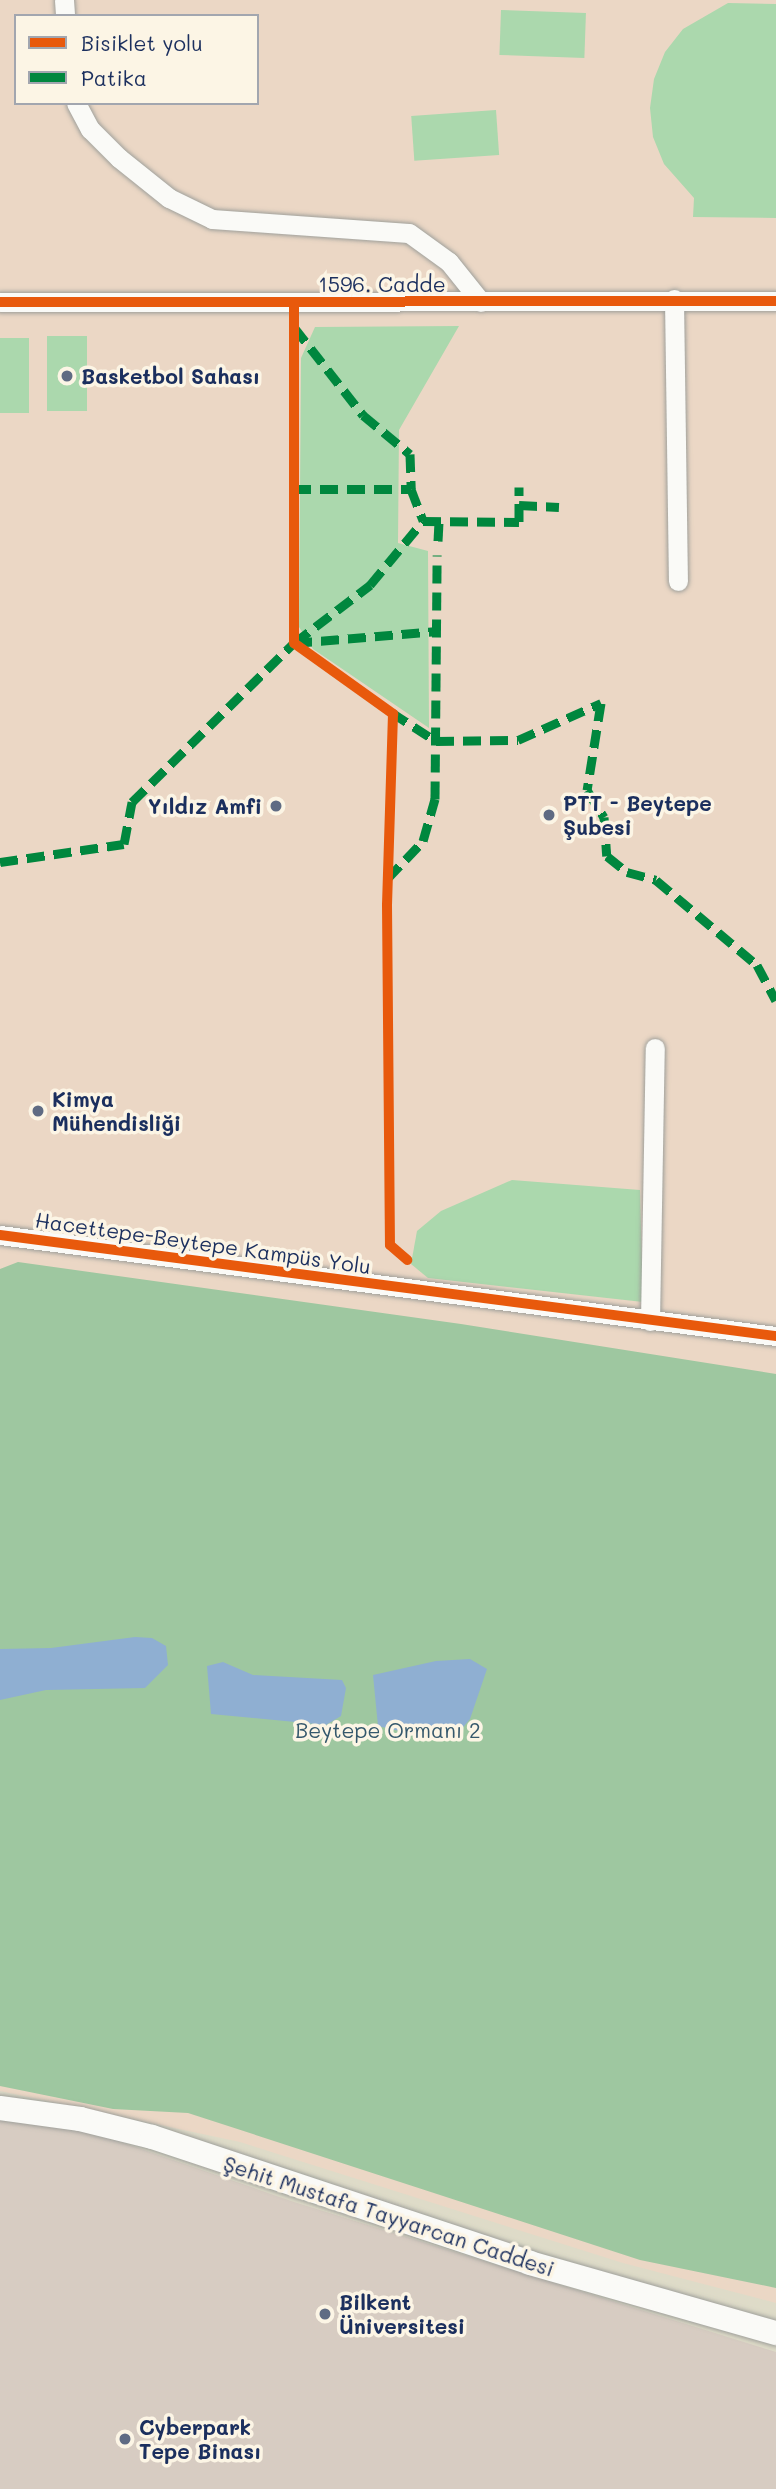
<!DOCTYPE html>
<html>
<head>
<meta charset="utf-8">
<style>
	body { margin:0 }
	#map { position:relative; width:776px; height:2489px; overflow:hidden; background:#dedbc8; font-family:Mali,sans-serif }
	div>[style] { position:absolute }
	.built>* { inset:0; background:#ebd7c5 }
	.industrial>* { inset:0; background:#d7ccc2 }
	.green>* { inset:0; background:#abd8ad; transform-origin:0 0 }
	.forest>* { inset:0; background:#9ec7a0 }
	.water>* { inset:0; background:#8fafd2 }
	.roads { filter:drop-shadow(0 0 2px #9fa09b) drop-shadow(0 0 2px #9fa09b) }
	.minor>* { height:19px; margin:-9.5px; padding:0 9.5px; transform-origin:9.5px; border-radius:9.5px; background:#fafaf7 }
	.major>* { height:24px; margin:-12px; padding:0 12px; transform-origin:12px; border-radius:12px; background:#fafaf7 }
	.quiet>* { height:9px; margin-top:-4.5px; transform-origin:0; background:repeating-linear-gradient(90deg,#00873e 0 18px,transparent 0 27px) }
	.cycleway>* { height:10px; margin:-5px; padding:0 5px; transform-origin:5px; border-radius:5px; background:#e8590c }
	.dots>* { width:19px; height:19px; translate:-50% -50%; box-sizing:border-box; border:4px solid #fcf5e5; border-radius:50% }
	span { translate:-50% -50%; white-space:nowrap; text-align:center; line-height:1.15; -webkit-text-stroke:7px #fcf5e5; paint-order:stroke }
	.street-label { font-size:21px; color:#1b2f5e }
	.poi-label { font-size:21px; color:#1b2f5e; font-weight:700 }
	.left { translate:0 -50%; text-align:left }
	.right { translate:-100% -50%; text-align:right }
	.park-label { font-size:21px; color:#35586c }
	.legend { position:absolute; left:14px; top:14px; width:245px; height:91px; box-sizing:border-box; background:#fcf5e5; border:2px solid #a2a6af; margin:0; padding:9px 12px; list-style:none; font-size:21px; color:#1b2f5e }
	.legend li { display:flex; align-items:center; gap:14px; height:35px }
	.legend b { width:35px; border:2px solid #a2a6af }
</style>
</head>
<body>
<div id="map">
	<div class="built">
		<div style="clip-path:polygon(evenodd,0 0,776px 0,776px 2303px,623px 2263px,240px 2142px,0 2091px,0 0,16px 16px,257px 16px,257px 103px,16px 103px,16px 16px)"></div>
	</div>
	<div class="industrial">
		<div style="clip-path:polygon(0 2116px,72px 2125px,294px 2202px,776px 2352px,776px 2489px,0 2489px)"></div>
	</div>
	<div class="green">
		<div style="clip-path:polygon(728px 3px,776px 4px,776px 218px,693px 217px,694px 198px,664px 164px,653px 137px,650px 108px,654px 79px,665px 52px,683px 29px)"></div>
		<div style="left:501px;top:10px;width:85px;height:45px;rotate:2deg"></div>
		<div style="left:496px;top:110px;width:45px;height:85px;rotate:86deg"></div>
		<div style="clip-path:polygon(459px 326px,399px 430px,398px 543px,428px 551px,429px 728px,313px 649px,299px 627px,301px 358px,315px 327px)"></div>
		<div style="left:87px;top:336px;width:75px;height:40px;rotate:90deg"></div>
		<div style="left:0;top:338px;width:29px;height:75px"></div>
		<div style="clip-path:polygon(512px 1180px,640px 1190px,643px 1302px,428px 1278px,411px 1264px,417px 1231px,441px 1211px)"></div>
	</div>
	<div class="forest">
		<div style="clip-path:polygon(18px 1262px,461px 1324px,776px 1374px,776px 2288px,640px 2260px,188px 2113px,113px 2109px,0 2086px,0 1269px)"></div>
	</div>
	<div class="water">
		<div style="clip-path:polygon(135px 1637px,152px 1638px,166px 1646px,168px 1665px,145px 1688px,46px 1690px,0 1700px,0 1649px,51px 1648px)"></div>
		<div style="clip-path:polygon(470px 1659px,487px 1669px,470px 1719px,460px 1731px,429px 1738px,378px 1726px,373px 1675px,436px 1661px)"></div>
		<div style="clip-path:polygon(223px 1662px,253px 1675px,342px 1680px,346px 1688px,341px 1716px,326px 1725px,211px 1714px,207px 1666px)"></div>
	</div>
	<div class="roads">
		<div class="minor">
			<div style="left:64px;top:0;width:16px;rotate:86deg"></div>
			<div style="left:76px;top:103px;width:30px;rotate:62deg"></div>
			<div style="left:90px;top:129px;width:41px;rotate:45deg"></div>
			<div style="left:119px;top:158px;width:64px;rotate:38.7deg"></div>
			<div style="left:169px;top:198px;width:48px;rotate:26deg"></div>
			<div style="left:212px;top:219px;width:197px;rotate:4.1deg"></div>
			<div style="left:409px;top:233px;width:49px;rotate:35.9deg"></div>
			<div style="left:449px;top:262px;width:51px;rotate:51.3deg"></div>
			<div style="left:674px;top:299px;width:282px;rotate:89.2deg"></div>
			<div style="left:0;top:302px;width:776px;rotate:-0.07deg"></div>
			<div style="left:0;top:1235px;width:783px;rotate:7.42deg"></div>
			<div style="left:650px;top:1321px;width:273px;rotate:-89deg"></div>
		</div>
		<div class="major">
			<div style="left:0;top:2108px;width:81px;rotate:7.8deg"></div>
			<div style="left:80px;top:2119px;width:74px;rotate:14deg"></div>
			<div style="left:152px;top:2137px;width:398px;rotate:18.4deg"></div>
			<div style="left:530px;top:2263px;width:256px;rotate:15.9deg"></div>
		</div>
	</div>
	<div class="quiet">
		<div style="left:294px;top:327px;width:112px;rotate:51.9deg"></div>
		<div style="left:363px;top:415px;width:61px;rotate:39.7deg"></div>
		<div style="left:410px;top:454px;width:35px;rotate:88deg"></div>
		<div style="left:411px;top:489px;width:34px;rotate:69deg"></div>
		<div style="left:293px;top:489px;width:118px"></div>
		<div style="left:519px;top:505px;width:40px;rotate:2.9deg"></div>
		<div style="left:423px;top:521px;width:96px;rotate:0.6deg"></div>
		<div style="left:519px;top:522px;width:35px;rotate:-90deg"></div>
		<div style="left:438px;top:541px;width:20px;rotate:-87deg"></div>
		<div style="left:294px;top:643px;width:144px;rotate:-4.8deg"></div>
		<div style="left:601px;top:703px;width:88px;rotate:99.1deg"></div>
		<div style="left:587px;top:790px;width:32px;rotate:58deg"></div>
		<div style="left:604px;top:817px;width:39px;rotate:86deg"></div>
		<div style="left:607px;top:856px;width:26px;rotate:39deg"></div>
		<div style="left:627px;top:872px;width:30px;rotate:15deg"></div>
		<div style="left:656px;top:880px;width:132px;rotate:40.1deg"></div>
		<div style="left:757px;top:965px;width:40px;rotate:62deg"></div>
		<div style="left:391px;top:712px;width:54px;rotate:32.8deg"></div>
		<div style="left:436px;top:741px;width:82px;rotate:-0.7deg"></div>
		<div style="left:518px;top:740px;width:91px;rotate:-24deg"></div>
		<div style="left:0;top:862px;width:125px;rotate:-8.3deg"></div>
		<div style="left:124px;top:844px;width:43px;rotate:-79.2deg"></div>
		<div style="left:132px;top:802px;width:227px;rotate:-44.5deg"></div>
		<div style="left:294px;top:643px;width:96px;rotate:-37.3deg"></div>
		<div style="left:370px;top:585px;width:83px;rotate:-50.4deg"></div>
		<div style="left:387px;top:879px;width:52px;rotate:-46.5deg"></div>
		<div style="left:423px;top:841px;width:44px;rotate:-74.1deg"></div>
		<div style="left:435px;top:799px;width:244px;rotate:-89.5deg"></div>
	</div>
	<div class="cycleway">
		<div style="left:0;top:302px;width:776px;rotate:-0.07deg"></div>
		<div style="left:294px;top:304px;width:339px;rotate:90deg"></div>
		<div style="left:294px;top:643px;width:122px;rotate:35.6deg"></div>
		<div style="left:393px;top:714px;width:191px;rotate:91.8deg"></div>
		<div style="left:387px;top:905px;width:340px;rotate:89.5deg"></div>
		<div style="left:390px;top:1245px;width:23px;rotate:41deg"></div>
		<div style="left:0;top:1235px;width:783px;rotate:7.42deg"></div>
	</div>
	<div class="dots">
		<div style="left:67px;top:376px;background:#5f6b83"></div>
		<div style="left:276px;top:806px;background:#5f6b83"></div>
		<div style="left:549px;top:815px;background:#5f6b83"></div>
		<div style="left:38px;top:1111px;background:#5f6b83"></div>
		<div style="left:325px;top:2314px;background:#5f6b83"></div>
		<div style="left:125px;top:2439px;background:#5f6b83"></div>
	</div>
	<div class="street-label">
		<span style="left:382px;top:284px">1596. Cadde</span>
		<span style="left:203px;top:1243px;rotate:8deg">Hacettepe-Beytepe Kampüs Yolu</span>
		<span style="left:389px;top:2216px;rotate:18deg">Şehit Mustafa Tayyarcan Caddesi</span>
	</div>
	<div class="poi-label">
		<span class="left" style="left:81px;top:376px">Basketbol Sahası</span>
		<span class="left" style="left:563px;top:815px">PTT - Beytepe<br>Şubesi</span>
		<span class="right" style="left:262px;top:806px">Yıldız Amfi</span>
		<span class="left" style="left:52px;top:1111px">Kimya<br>Mühendisliği</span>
		<span class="left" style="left:339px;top:2314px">Bilkent<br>Üniversitesi</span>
		<span class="left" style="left:139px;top:2439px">Cyberpark<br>Tepe Binası</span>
	</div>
	<div class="park-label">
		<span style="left:388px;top:1730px">Beytepe Ormanı 2</span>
	</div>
	<ul class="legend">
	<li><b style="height:9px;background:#e8590c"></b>Bisiklet yolu</li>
	<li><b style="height:9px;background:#00873e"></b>Patika</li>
	</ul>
</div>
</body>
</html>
